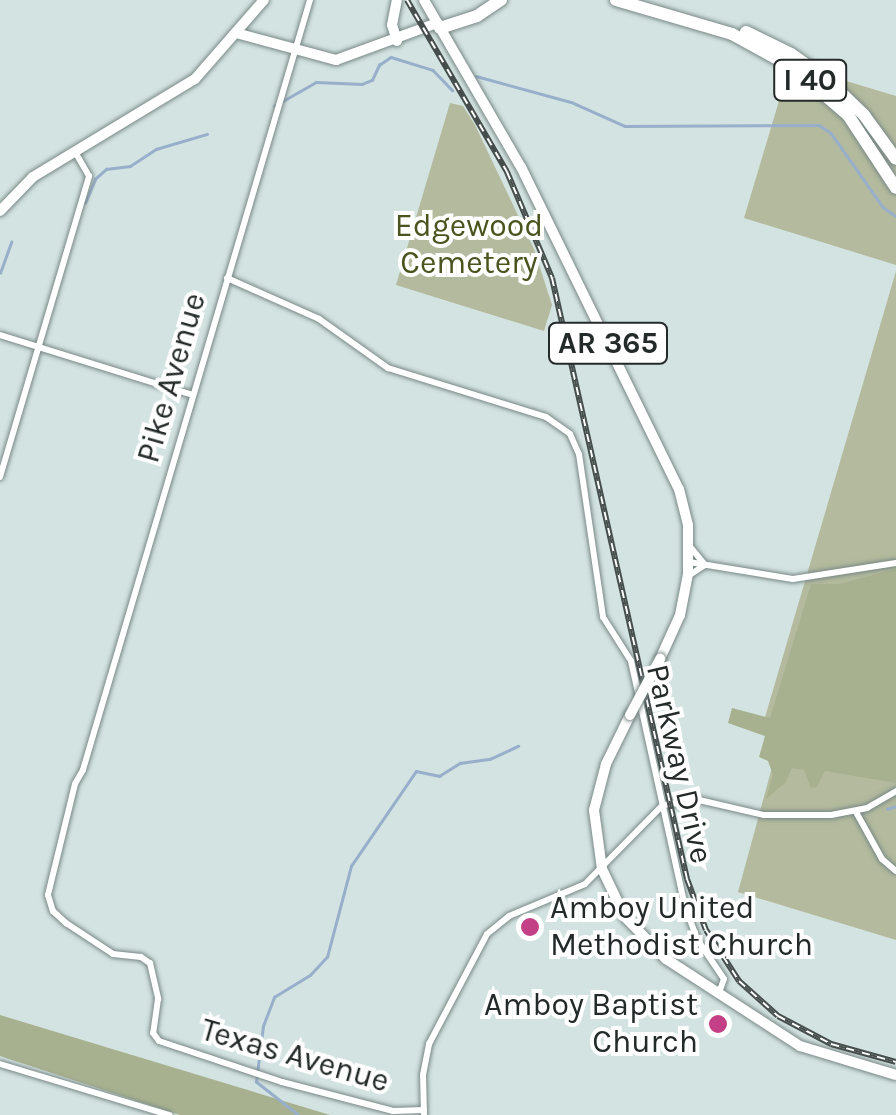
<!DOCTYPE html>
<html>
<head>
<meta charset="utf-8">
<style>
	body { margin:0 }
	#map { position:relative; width:896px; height:1115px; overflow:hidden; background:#d3e3e1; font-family:Karla,sans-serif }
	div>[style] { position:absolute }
	.green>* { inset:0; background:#b3ba9d }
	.forest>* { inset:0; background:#a8b18f }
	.stream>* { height:2.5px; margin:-1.25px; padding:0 1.25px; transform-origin:1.25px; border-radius:1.25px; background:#98afcb }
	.roads { filter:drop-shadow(0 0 2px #798886) drop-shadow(0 0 2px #798886) }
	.minor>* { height:6px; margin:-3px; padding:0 3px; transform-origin:3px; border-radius:3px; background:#fff }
	.major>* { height:10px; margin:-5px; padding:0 5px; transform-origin:5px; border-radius:5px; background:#fff }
	.highway>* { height:12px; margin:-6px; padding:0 6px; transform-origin:6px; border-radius:6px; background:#fff }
	.rail>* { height:6px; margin-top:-3px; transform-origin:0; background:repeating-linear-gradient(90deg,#fff 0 8px,#464e4d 0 16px); box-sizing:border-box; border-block:2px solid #464e4d }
	.bridges { filter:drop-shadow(0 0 2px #798886) drop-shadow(0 0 2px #798886) }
	.major-bridge>* { height:10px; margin:-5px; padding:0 5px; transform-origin:5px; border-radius:5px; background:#fff }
	.dots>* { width:28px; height:28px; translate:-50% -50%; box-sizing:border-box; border:5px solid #fff; border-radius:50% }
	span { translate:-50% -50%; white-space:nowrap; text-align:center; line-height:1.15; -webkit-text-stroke:8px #fff; paint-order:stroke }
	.shield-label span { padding:2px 8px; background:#fff; border:2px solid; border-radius:8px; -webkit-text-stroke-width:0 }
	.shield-label { font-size:30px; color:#242a29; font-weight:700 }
	.park-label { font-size:32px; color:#4a541e }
	.street-label { font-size:32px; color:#242a29 }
	.poi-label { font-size:32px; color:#242a29 }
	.left { translate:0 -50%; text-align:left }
	.right { translate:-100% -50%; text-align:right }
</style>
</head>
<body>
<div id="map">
	<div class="green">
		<div style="clip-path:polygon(790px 64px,896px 96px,896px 265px,744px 218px)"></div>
		<div style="clip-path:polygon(450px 103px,463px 106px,475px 125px,534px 249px,552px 305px,544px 331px,396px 285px)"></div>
		<div style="clip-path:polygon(896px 271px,896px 940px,738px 892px,780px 738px,761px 731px)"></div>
	</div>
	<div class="forest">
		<div style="clip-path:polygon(896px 569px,896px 783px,825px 771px,817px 787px,811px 788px,804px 770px,792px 768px,785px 783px,766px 799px,773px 775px,768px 761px,759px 757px,765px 736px,728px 723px,732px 708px,770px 718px,811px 584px,839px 584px)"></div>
		<div style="clip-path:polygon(0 1015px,330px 1115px,180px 1115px,0 1056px)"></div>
	</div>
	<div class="stream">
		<div style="left:476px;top:76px;width:98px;rotate:15.3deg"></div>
		<div style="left:571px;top:102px;width:59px;rotate:24deg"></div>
		<div style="left:625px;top:126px;width:194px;rotate:-0.3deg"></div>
		<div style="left:819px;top:125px;width:14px;rotate:34deg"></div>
		<div style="left:831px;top:133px;width:90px;rotate:54.9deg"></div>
		<div style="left:883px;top:207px;width:16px;rotate:35deg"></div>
		<div style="left:274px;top:106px;width:48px;rotate:-29.7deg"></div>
		<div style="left:316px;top:82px;width:46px;rotate:2.5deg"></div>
		<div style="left:362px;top:84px;width:11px;rotate:-22deg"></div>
		<div style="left:372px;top:80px;width:17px;rotate:-65deg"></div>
		<div style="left:379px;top:65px;width:14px;rotate:-34deg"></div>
		<div style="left:391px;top:57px;width:44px;rotate:17.2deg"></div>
		<div style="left:433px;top:70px;width:28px;rotate:46deg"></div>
		<div style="left:85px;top:203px;width:26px;rotate:-67deg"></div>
		<div style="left:95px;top:179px;width:15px;rotate:-42deg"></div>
		<div style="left:106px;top:169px;width:24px;rotate:-7deg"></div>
		<div style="left:130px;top:166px;width:31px;rotate:-33deg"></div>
		<div style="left:156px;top:149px;width:53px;rotate:-16.4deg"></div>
		<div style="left:0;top:273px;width:33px;rotate:-70deg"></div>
		<div style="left:887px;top:809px;width:9px;rotate:-18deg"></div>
		<div style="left:298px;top:1115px;width:53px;rotate:-141.8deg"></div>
		<div style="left:256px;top:1082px;width:56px;rotate:-82.9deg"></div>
		<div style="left:263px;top:1026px;width:31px;rotate:-69deg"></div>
		<div style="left:274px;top:997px;width:42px;rotate:-31.4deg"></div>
		<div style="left:310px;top:975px;width:25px;rotate:-47deg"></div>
		<div style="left:327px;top:957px;width:94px;rotate:-75.2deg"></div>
		<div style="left:351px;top:866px;width:115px;rotate:-55.6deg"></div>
		<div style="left:416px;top:771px;width:24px;rotate:12deg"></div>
		<div style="left:439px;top:776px;width:25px;rotate:-32deg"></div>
		<div style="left:460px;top:763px;width:30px;rotate:-8deg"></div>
		<div style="left:490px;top:759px;width:31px;rotate:-25deg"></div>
	</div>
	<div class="roads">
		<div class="minor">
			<div style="left:310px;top:0;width:803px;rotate:106.43deg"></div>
			<div style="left:83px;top:770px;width:16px;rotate:120deg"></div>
			<div style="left:75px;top:784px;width:114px;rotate:103.7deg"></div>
			<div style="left:48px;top:895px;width:17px;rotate:73deg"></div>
			<div style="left:53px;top:911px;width:18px;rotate:43deg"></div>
			<div style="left:66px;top:923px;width:56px;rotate:33.4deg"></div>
			<div style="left:113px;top:954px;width:28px;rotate:6deg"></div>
			<div style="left:141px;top:957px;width:11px;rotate:34deg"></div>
			<div style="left:150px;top:963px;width:37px;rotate:77deg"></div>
			<div style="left:158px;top:999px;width:34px;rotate:98deg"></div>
			<div style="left:153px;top:1033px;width:10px;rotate:53deg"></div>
			<div style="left:159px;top:1041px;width:130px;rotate:18.4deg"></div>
			<div style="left:282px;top:1082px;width:115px;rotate:14.6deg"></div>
			<div style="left:393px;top:1111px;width:31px;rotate:-2deg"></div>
			<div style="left:227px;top:278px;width:101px;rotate:24deg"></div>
			<div style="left:319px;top:319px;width:85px;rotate:35.4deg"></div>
			<div style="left:388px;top:368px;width:165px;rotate:17.2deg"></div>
			<div style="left:546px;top:417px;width:29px;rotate:35deg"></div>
			<div style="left:570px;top:434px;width:22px;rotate:66deg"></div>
			<div style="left:579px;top:454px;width:165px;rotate:81.6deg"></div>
			<div style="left:603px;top:617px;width:52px;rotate:57.5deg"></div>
			<div style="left:631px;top:661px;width:252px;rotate:77.6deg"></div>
			<div style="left:685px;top:907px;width:34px;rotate:69deg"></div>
			<div style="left:697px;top:939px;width:48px;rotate:56deg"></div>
			<div style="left:724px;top:979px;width:15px;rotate:110deg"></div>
			<div style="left:0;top:335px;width:202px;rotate:17.3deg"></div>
			<div style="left:0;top:477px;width:314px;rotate:-73.5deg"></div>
			<div style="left:89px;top:176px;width:28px;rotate:-120deg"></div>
			<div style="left:689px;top:562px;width:105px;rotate:9.3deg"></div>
			<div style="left:793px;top:579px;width:104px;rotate:-8.8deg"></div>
			<div style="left:688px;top:576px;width:20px;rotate:-33deg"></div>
			<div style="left:705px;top:565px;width:26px;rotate:-129deg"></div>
			<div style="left:856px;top:812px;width:54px;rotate:61deg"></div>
			<div style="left:882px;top:859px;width:18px;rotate:41deg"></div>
			<div style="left:0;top:1064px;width:177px;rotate:16.8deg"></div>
			<div style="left:424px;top:1115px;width:40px;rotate:-91.4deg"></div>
			<div style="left:423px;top:1075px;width:32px;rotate:-79deg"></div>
			<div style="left:429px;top:1044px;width:124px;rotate:-62.2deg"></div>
			<div style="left:487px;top:934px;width:28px;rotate:-39deg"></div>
			<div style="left:509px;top:916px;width:82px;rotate:-22.8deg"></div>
			<div style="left:585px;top:884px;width:111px;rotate:-45.4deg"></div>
			<div style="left:663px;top:805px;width:36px;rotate:-8deg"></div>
			<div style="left:699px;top:800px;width:67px;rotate:13deg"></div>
			<div style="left:764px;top:815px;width:67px"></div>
			<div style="left:831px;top:815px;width:37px;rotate:-11deg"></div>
			<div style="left:867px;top:808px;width:34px;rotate:-30deg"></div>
		</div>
		<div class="major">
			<div style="left:424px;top:0;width:193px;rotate:59.9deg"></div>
			<div style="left:521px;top:167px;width:359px;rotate:63.9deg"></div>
			<div style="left:679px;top:489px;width:37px;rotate:76deg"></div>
			<div style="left:688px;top:525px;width:49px;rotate:90deg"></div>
			<div style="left:688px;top:574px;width:42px;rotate:101deg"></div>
			<div style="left:680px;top:615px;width:48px;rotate:114.4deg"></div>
			<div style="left:236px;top:33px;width:104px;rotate:15.1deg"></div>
			<div style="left:336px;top:60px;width:108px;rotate:-20.1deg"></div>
			<div style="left:397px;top:41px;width:17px;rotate:-107deg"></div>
			<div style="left:392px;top:25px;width:25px;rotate:-79deg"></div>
			<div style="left:0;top:211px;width:47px;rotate:-45.9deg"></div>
			<div style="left:33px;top:177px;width:189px;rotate:-31.2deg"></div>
			<div style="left:195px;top:79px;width:105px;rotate:-48.9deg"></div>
			<div style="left:630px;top:715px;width:55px;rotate:116.1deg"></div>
			<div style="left:606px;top:764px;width:48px;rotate:104.6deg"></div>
			<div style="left:594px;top:810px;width:60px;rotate:82.3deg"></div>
			<div style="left:602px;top:869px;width:53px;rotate:64.4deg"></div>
			<div style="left:625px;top:917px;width:59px;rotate:45.7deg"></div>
			<div style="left:666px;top:959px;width:160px;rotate:33deg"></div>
			<div style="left:800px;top:1046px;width:100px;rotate:16.8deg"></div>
		</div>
		<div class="highway">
			<div style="left:616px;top:0;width:121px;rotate:16.3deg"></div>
			<div style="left:732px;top:34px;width:68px;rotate:28.8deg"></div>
			<div style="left:792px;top:67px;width:74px;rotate:40.6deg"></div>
			<div style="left:848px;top:115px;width:87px;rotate:56.7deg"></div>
			<div style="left:440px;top:28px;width:39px;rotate:-18deg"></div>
			<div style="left:477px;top:16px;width:29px;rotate:-34deg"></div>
			<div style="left:746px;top:32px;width:50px;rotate:26.1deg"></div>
			<div style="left:791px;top:54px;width:45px;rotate:35.1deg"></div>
			<div style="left:828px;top:80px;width:50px;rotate:44.2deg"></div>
			<div style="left:864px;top:115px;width:54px;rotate:54deg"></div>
		</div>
	</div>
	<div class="rail">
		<div style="left:407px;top:0;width:199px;rotate:59.8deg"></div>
		<div style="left:507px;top:172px;width:115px;rotate:67deg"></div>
		<div style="left:552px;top:278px;width:616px;rotate:77.34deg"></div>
		<div style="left:687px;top:879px;width:54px;rotate:69.6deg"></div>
		<div style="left:706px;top:930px;width:61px;rotate:57.1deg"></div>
		<div style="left:739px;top:981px;width:52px;rotate:41.9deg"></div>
		<div style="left:778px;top:1016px;width:60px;rotate:27.8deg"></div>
		<div style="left:831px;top:1044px;width:67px;rotate:15.5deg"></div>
	</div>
	<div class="bridges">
		<div class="major-bridge">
			<div style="left:630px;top:715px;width:64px;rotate:-61.8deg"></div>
		</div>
	</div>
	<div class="dots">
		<div style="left:530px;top:927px;background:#c44086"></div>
		<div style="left:718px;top:1024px;background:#c44086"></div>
	</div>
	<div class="shield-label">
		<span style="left:810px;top:80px">I 40</span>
		<span style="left:608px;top:343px">AR 365</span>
	</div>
	<div class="park-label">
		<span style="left:469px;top:245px">Edgewood<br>Cemetery</span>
	</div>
	<div class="street-label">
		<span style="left:172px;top:378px;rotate:-74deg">Pike Avenue</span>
		<span style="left:679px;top:764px;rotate:77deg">Parkway Drive</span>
		<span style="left:295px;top:1056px;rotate:16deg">Texas Avenue</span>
	</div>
	<div class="poi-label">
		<span class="left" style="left:550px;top:927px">Amboy United<br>Methodist Church</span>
		<span class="right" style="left:698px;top:1024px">Amboy Baptist<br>Church</span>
	</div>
</div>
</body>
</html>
